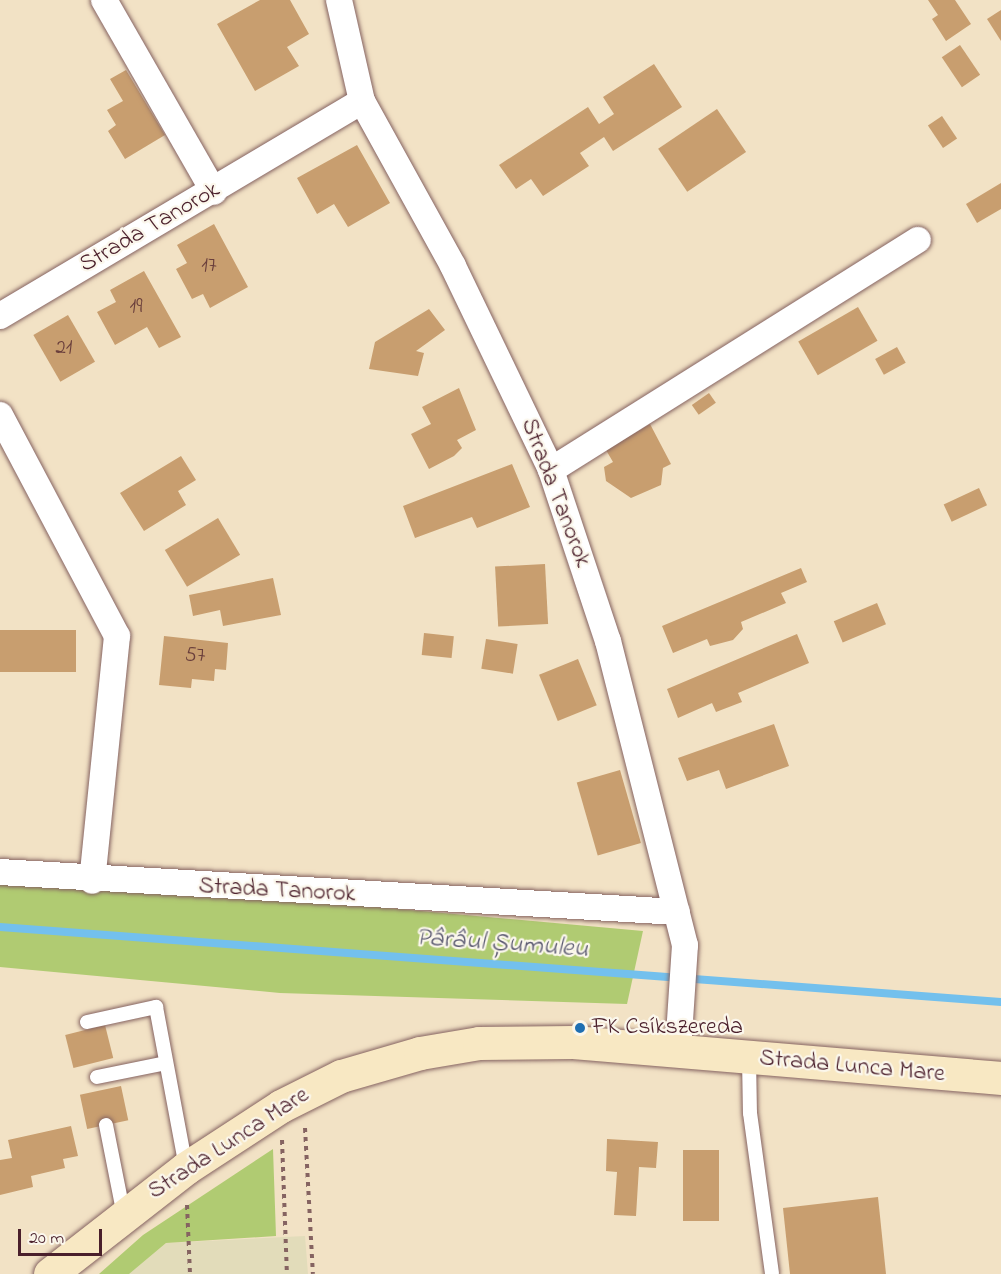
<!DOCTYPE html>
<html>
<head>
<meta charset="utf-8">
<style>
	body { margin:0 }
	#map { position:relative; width:1001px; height:1274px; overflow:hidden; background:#f2e2c5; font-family:"Indie Flower",sans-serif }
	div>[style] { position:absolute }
	.built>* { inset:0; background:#e2dcba }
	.green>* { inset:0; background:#b0cb72 }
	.stream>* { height:8px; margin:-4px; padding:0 4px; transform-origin:4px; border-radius:4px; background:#73c0ed }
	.building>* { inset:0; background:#c89e6f; transform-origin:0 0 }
	.path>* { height:4px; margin-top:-2px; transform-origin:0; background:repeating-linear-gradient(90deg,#856361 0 4.5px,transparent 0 9px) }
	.roads { filter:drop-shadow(0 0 2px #856361) drop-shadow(0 0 2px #856361) }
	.lane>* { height:14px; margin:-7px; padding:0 7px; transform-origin:7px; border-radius:7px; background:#fff }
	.street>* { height:26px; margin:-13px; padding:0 13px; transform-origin:13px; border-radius:13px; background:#fff }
	.secondary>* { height:33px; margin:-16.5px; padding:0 16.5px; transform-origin:16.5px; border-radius:16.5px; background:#f8e8c3 }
	.dots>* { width:16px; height:16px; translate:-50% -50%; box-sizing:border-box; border:3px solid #fbf7ec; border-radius:50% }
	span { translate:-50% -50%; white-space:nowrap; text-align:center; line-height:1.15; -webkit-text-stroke:4.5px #fbf7ec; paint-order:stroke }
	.number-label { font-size:21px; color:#6a3f3c }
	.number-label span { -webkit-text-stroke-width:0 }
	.street-label { font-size:24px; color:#4a1f2b }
	.poi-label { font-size:24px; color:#4a1f2b }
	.left { translate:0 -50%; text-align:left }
	.water-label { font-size:26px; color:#58576f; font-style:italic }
	.scale { position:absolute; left:18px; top:1229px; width:84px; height:27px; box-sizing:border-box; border:3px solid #4a1f2b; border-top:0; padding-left:8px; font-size:18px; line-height:21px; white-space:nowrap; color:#4a1f2b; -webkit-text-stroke:4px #fbf7ec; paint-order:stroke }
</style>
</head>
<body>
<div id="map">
	<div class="built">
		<div style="clip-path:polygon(305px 1236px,308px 1274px,128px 1274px,166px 1243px)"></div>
	</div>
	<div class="green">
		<div style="clip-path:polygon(0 873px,643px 931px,627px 1004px,280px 993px,0 967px)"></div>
		<div style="clip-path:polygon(273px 1149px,276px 1236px,166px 1243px,129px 1274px,99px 1274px,143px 1235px)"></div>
	</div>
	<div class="stream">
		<div style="left:0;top:927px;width:1004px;rotate:4.28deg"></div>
	</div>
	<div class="building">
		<div style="clip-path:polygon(260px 0,290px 0,309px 34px,287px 47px,299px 66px,255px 91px,217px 24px)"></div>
		<div style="clip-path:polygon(928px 0,955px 0,971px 24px,946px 41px,932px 19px,938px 15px)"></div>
		<div style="clip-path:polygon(1001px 10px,1001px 41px,987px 19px)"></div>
		<div style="left:960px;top:45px;width:36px;height:22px;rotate:56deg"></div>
		<div style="clip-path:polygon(654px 64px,682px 107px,613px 151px,604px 137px,580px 153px,589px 166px,543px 196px,531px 179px,516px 189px,499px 165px,588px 107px,599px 124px,614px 114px,603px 97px)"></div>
		<div style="clip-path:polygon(126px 70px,165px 135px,125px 159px,108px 131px,116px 125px,107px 110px,123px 101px,110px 79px)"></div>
		<div style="left:717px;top:109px;width:52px;height:71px;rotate:56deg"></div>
		<div style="left:942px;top:116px;width:27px;height:17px;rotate:56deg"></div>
		<div style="clip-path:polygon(357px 145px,390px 203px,348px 227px,334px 204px,317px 214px,297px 178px)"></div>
		<div style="clip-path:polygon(1001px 183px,1001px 209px,977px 223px,966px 204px)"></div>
		<div style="clip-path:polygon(214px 224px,248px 287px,210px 308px,203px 294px,192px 299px,176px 269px,187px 263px,177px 245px)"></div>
		<div style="clip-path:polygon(144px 271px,181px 337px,159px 348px,147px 327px,115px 345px,97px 312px,116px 302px,110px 290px)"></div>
		<div style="left:858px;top:307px;width:39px;height:69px;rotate:60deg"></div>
		<div style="clip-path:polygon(429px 309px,445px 330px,416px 351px,424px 353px,418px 376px,369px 369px,375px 342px)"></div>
		<div style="left:68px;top:315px;width:54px;height:40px;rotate:60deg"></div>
		<div style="left:897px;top:347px;width:18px;height:25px;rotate:61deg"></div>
		<div style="clip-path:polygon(459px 388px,476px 430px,457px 440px,462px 448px,454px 456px,429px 469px,411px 434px,431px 424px,422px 407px)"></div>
		<div style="left:709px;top:393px;width:12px;height:21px;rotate:55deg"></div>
		<div style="clip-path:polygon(650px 424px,671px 464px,663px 468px,661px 485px,631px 498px,606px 481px,604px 467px,613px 462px,606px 450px)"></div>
		<div style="clip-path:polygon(181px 456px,196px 480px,178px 491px,186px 505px,144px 531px,120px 493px)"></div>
		<div style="clip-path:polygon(512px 464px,530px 507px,477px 528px,472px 517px,415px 538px,403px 506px)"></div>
		<div style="left:979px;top:488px;width:19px;height:39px;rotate:65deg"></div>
		<div style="left:218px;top:518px;width:43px;height:62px;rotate:59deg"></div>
		<div style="left:545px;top:564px;width:60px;height:50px;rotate:87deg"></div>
		<div style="clip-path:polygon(801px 568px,807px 582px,781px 593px,786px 603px,741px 622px,743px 629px,733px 640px,710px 646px,707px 639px,673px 653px,662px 626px)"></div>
		<div style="clip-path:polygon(273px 578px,281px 615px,223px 626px,220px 610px,193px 616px,189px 595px)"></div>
		<div style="left:877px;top:603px;width:23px;height:47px;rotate:67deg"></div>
		<div style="left:0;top:630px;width:76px;height:42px"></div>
		<div style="left:424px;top:633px;width:30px;height:22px;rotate:6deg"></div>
		<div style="clip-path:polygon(797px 634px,809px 663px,738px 693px,742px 702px,716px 712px,712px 703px,678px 718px,667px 689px)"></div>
		<div style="clip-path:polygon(164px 636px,228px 643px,226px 670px,215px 669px,214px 681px,192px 679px,191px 688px,159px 685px)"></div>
		<div style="left:486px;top:639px;width:32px;height:30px;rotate:9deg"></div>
		<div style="left:578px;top:659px;width:50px;height:42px;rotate:68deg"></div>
		<div style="clip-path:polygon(774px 724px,789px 766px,726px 789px,719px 770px,687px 781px,678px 758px)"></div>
		<div style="left:620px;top:770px;width:76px;height:45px;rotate:74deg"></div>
		<div style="left:105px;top:1025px;width:34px;height:41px;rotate:76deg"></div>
		<div style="left:121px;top:1086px;width:35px;height:42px;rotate:78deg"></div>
		<div style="clip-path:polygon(71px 1126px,78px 1156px,63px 1159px,65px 1168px,31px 1176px,33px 1187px,0 1195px,0 1160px,12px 1158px,8px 1140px)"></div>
		<div style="clip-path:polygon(607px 1139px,658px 1142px,656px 1168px,639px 1167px,636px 1216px,614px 1215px,617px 1172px,606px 1171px)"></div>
		<div style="left:683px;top:1150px;width:36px;height:71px"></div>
		<div style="clip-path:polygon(878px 1197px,886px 1274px,790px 1274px,783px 1208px)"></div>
	</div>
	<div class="path">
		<div style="left:305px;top:1128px;width:146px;rotate:86.9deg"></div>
		<div style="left:282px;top:1140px;width:134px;rotate:87.9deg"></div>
		<div style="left:187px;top:1205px;width:69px;rotate:87.5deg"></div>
	</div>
	<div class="roads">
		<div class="lane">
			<div style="left:87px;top:1022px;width:71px;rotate:-12.3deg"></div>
			<div style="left:156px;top:1007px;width:164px;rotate:79.4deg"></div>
			<div style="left:749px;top:1058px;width:55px;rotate:89deg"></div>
			<div style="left:750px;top:1113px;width:162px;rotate:82.2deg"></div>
			<div style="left:97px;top:1077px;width:70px;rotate:-11.5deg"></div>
			<div style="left:106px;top:1125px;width:93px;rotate:78.8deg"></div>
		</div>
		<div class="street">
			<div style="left:104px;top:0;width:221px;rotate:60.2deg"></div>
			<div style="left:339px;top:0;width:104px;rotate:77.2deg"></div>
			<div style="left:362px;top:101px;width:188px;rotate:61.1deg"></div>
			<div style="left:453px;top:266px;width:226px;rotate:64.3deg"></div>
			<div style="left:551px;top:470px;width:180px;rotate:71.6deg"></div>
			<div style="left:608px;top:641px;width:314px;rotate:75.8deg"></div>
			<div style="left:685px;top:945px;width:106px;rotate:93.8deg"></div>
			<div style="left:0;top:316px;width:421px;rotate:-30.7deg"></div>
			<div style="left:0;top:415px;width:250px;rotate:62.1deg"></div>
			<div style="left:117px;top:636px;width:246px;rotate:95.8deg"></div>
			<div style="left:551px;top:470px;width:433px;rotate:-32.1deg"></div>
			<div style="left:0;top:872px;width:678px;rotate:3.38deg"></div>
		</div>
		<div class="secondary">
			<div style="left:50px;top:1274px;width:172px;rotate:-37.9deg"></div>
			<div style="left:186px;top:1168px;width:113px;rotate:-33.1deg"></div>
			<div style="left:281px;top:1106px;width:67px;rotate:-26.6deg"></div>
			<div style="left:341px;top:1076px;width:82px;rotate:-16.2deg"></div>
			<div style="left:420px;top:1053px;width:60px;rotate:-9.6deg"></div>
			<div style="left:479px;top:1043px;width:94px;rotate:-0.6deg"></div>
			<div style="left:573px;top:1042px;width:430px;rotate:4.8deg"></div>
		</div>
	</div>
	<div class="dots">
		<div style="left:580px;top:1028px;background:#1f6fb2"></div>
	</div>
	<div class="number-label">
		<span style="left:209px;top:266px">17</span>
		<span style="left:136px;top:307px">19</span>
		<span style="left:64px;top:348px">21</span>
		<span style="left:195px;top:656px">57</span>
	</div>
	<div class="street-label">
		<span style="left:150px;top:228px;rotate:-30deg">Strada Tanorok</span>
		<span style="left:555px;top:493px;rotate:69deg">Strada Tanorok</span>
		<span style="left:277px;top:891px;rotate:3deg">Strada Tanorok</span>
		<span style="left:852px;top:1067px;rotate:5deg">Strada Lunca Mare</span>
		<span style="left:229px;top:1144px;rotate:-33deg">Strada Lunca Mare</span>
	</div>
	<div class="poi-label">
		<span class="left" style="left:592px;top:1028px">FK Csíkszereda</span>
	</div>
	<div class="water-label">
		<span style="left:502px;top:945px;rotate:4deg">Pârâul Șumuleu</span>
	</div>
	<div class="scale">20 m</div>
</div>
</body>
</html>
